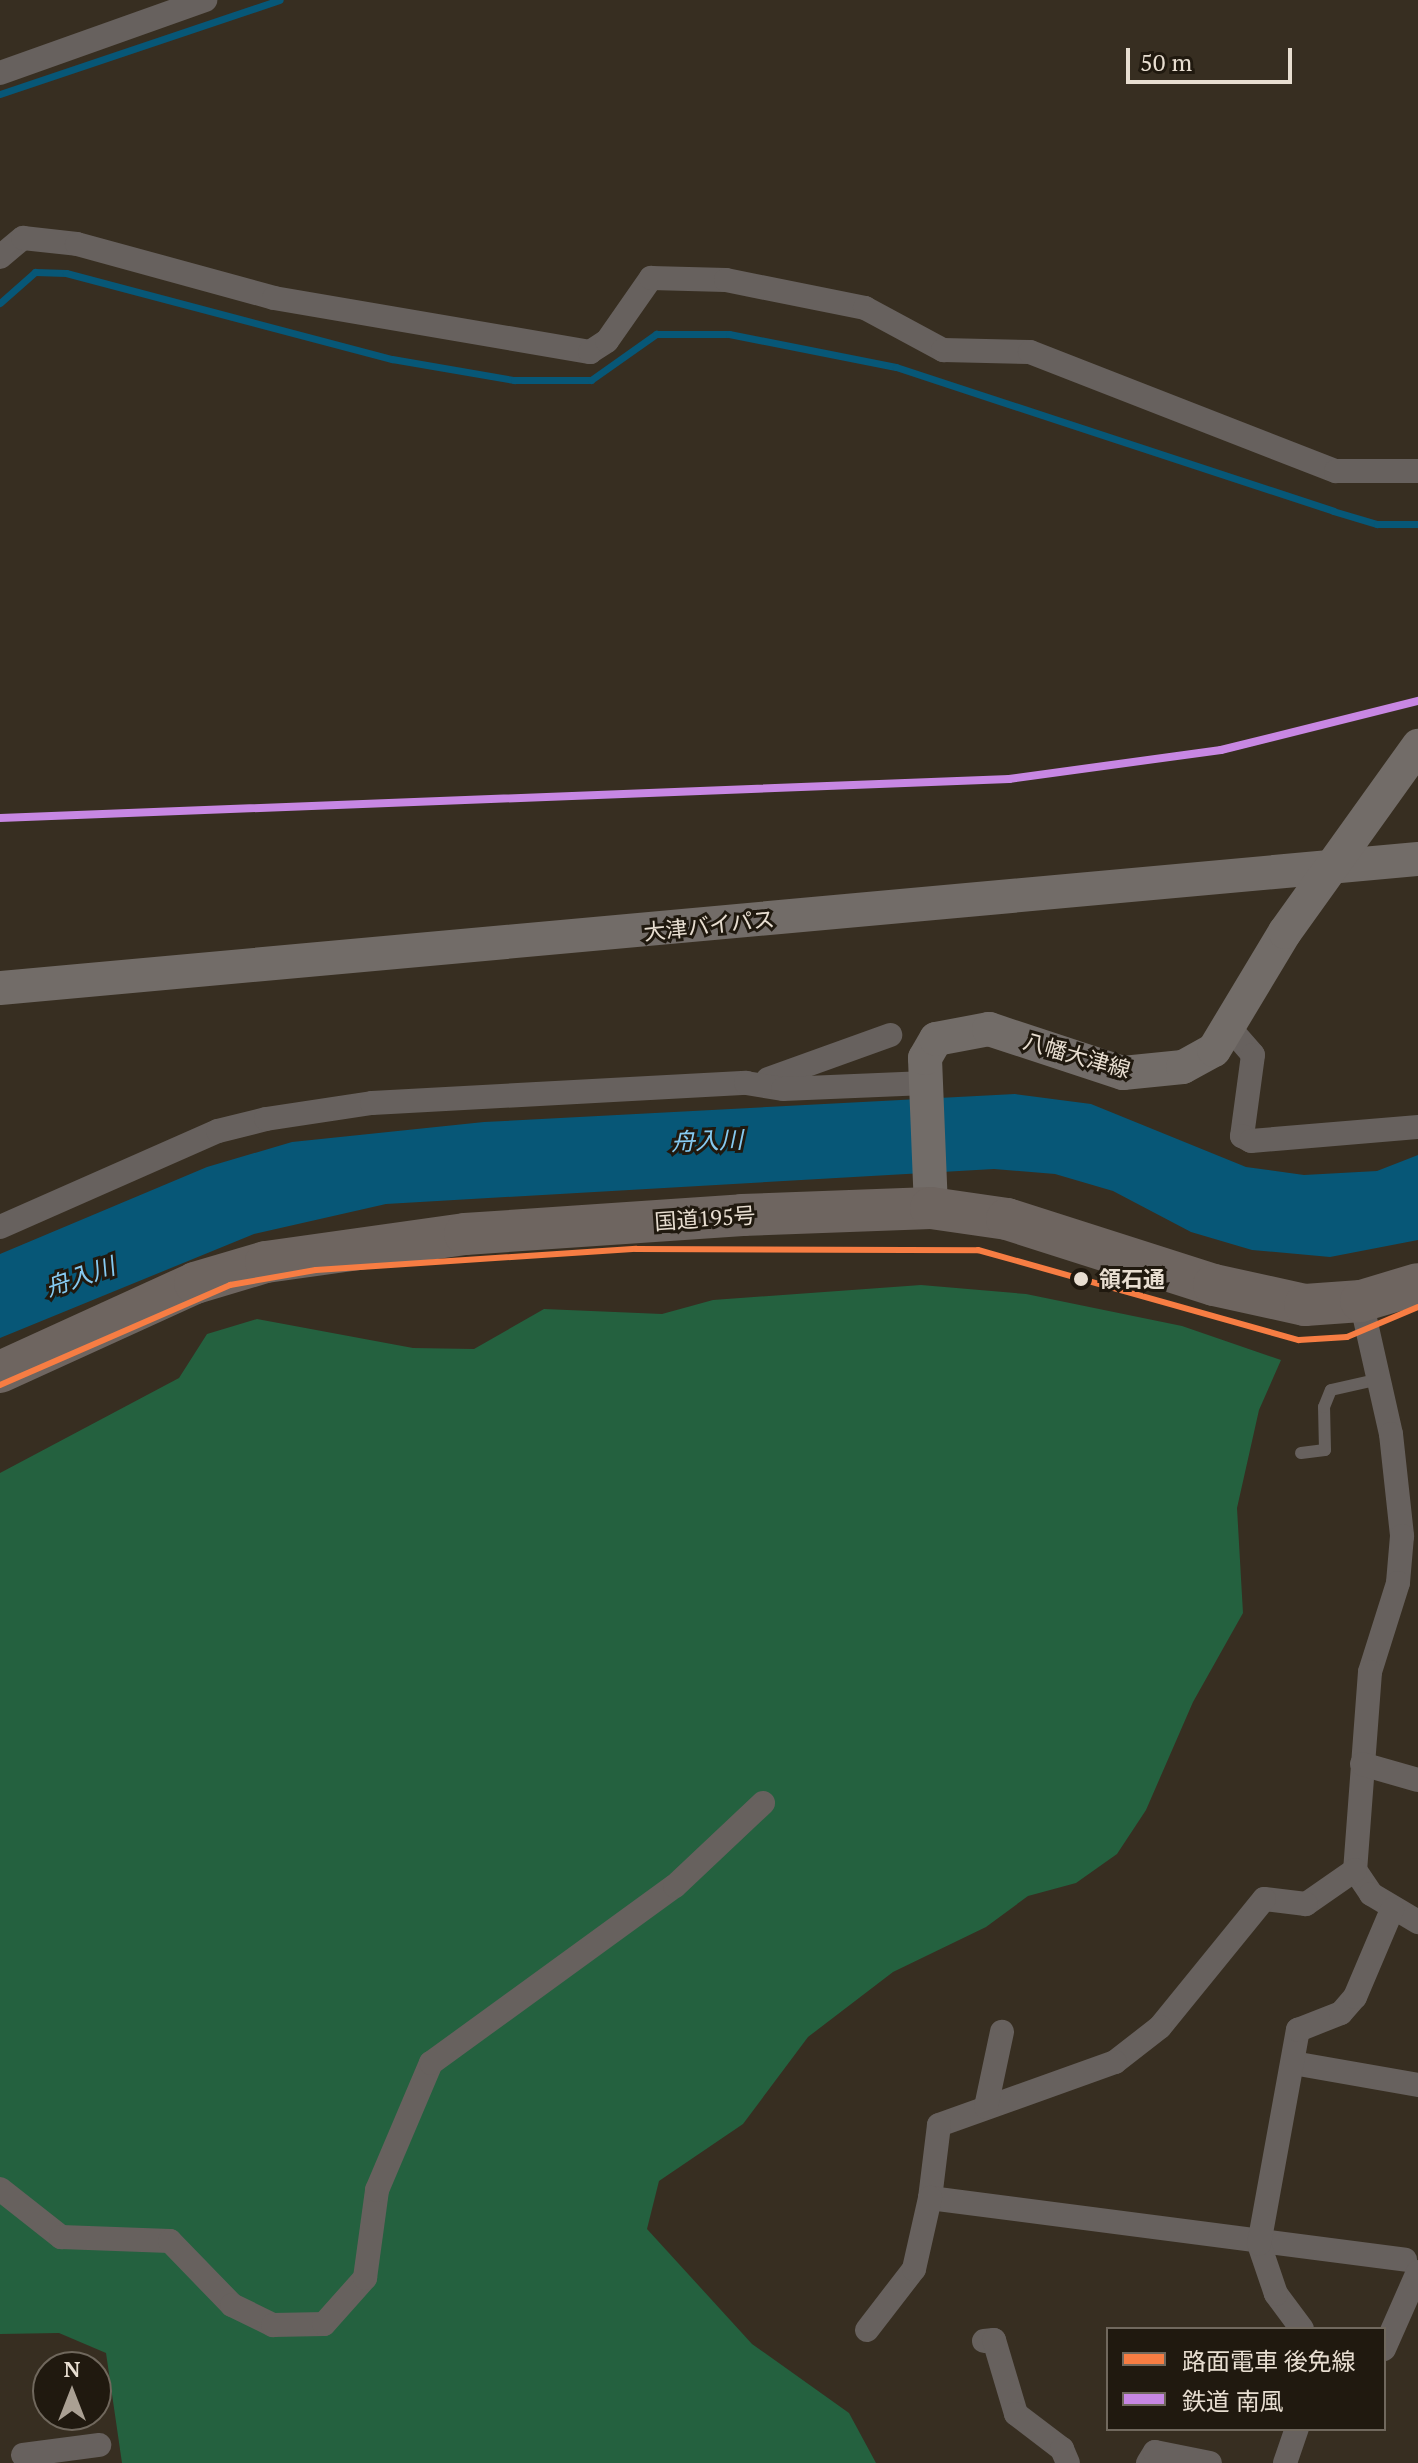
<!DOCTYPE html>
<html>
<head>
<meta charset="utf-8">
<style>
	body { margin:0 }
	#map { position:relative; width:1418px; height:2463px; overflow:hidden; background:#372e21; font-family:"PT Serif","Noto Sans JP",serif }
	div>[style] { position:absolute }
	.forest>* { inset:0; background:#24613f }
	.water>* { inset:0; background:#075777 }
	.stream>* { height:7px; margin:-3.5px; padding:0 3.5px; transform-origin:3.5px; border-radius:3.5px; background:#075777 }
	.lane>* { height:12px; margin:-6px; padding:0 6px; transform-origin:6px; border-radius:6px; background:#67615e }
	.street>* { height:24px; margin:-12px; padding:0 12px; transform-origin:12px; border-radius:12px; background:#67615e }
	.secondary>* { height:34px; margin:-17px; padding:0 17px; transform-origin:17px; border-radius:17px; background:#726c68 }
	.highway>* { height:42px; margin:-21px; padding:0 21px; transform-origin:21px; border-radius:21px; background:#6e6560 }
	.rail-1>* { height:8px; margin:-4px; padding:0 4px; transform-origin:4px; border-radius:4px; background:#c787e3 }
	.tram-1>* { height:6px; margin:-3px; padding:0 3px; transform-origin:3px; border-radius:3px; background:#f77d43 }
	.dots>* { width:22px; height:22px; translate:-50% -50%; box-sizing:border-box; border:4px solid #20190f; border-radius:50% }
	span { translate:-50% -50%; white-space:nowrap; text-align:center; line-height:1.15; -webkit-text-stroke:6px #20190f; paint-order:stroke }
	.street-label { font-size:22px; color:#e8ded1 }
	.stop-label { font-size:22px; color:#e8ded1; font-weight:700 }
	.left { translate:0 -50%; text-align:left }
	.water-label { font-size:24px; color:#86caf1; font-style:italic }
	.legend { position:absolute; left:1106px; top:2327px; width:280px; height:104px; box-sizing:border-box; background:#20190f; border:2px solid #70685d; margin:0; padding:10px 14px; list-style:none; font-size:24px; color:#e8ded1 }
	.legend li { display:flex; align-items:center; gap:16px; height:40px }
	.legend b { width:40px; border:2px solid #70685d }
	.north { position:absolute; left:32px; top:2351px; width:80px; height:80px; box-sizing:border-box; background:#20190f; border:2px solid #70685d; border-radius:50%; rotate:0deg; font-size:22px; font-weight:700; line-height:32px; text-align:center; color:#e8ded1 }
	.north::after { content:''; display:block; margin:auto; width:28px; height:36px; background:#aaa093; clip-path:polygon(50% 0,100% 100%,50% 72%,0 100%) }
	.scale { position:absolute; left:1126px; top:48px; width:166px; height:36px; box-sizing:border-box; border:4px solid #e8ded1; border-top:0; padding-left:10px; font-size:24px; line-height:28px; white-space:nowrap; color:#e8ded1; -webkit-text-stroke:6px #20190f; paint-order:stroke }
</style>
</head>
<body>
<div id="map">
	<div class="forest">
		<div style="clip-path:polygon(921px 1285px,1026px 1294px,1182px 1326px,1281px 1360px,1259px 1410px,1237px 1508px,1243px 1613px,1193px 1702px,1146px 1810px,1117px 1854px,1076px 1883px,1028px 1896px,986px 1927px,893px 1972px,808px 2037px,743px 2124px,659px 2181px,647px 2229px,752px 2344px,849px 2413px,876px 2463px,122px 2463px,106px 2353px,59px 2333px,0 2334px,0 1473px,179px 1378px,207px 1334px,257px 1319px,413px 1348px,474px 1349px,544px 1309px,662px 1314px,713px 1300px)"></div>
	</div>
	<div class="water">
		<div style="clip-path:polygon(1015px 1094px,1091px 1104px,1246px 1167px,1304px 1175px,1377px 1171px,1418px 1155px,1418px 1240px,1330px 1257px,1252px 1250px,1191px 1232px,1113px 1191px,1055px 1174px,994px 1169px,386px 1204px,254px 1234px,0 1338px,0 1254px,207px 1167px,292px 1142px,484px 1122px)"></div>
	</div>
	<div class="stream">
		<div style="left:0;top:94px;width:295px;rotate:-18.6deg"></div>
		<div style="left:0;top:303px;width:47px;rotate:-41.5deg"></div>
		<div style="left:35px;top:272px;width:31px;rotate:2deg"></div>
		<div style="left:66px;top:273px;width:337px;rotate:14.8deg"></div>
		<div style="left:392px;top:359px;width:124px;rotate:9.8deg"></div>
		<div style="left:514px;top:380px;width:77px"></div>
		<div style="left:591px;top:380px;width:80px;rotate:-35.3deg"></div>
		<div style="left:656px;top:334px;width:73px"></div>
		<div style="left:729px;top:334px;width:170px;rotate:11.2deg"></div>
		<div style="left:896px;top:367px;width:460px;rotate:18.2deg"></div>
		<div style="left:1333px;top:511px;width:46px;rotate:16.5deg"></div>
		<div style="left:1377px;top:524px;width:41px"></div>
	</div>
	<div class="lane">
		<div style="left:1301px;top:1453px;width:24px;rotate:-7deg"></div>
		<div style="left:1325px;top:1450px;width:43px;rotate:-91.3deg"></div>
		<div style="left:1324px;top:1407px;width:18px;rotate:-68deg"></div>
		<div style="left:1331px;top:1390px;width:50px;rotate:-12.7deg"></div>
	</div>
	<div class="street">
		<div style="left:0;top:73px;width:218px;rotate:-19.6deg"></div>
		<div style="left:0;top:257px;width:30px;rotate:-40deg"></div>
		<div style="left:23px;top:238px;width:54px;rotate:6.3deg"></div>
		<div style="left:77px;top:244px;width:204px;rotate:15.3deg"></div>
		<div style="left:274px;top:298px;width:321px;rotate:9.7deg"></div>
		<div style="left:590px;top:352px;width:20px;rotate:-33deg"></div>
		<div style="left:607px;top:341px;width:77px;rotate:-55.1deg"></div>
		<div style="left:651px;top:278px;width:75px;rotate:1.5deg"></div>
		<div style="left:726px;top:280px;width:142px;rotate:11.4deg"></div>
		<div style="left:865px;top:308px;width:89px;rotate:28.3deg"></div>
		<div style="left:943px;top:350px;width:87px;rotate:1.3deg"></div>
		<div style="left:1030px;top:352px;width:328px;rotate:21.3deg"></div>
		<div style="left:1336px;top:471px;width:82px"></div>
		<div style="left:1228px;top:1026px;width:38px;rotate:49deg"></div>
		<div style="left:1253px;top:1055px;width:82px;rotate:97.7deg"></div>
		<div style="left:1242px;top:1136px;width:10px;rotate:29deg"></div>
		<div style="left:1251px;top:1141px;width:168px;rotate:-4.8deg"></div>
		<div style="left:768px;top:1079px;width:130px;rotate:-19.8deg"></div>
		<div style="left:0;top:1227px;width:238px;rotate:-23.8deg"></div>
		<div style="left:218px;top:1131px;width:49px;rotate:-14deg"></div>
		<div style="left:266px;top:1119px;width:107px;rotate:-8.6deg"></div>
		<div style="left:372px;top:1103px;width:375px;rotate:-3.1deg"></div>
		<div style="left:746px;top:1083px;width:37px;rotate:9deg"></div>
		<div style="left:783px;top:1089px;width:143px;rotate:-2.4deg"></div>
		<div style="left:1361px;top:1301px;width:136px;rotate:77.3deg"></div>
		<div style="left:1391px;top:1434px;width:103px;rotate:83.8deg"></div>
		<div style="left:1402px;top:1536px;width:47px;rotate:94.9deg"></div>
		<div style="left:1398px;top:1583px;width:93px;rotate:107.5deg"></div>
		<div style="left:1370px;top:1672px;width:199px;rotate:94.3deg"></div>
		<div style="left:1355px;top:1870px;width:29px;rotate:56deg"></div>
		<div style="left:1371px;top:1894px;width:55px;rotate:30.8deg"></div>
		<div style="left:1362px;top:1764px;width:58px;rotate:15.9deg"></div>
		<div style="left:1355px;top:1870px;width:60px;rotate:145.2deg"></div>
		<div style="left:1306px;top:1904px;width:42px;rotate:-173.2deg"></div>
		<div style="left:1264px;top:1899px;width:165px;rotate:129.1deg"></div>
		<div style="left:1160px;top:2027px;width:57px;rotate:142.1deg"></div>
		<div style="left:1115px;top:2062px;width:187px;rotate:160.3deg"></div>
		<div style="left:939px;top:2125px;width:74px;rotate:97deg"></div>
		<div style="left:930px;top:2198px;width:479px;rotate:7.4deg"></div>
		<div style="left:1293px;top:2063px;width:127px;rotate:10deg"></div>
		<div style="left:986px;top:2107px;width:77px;rotate:-78deg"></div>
		<div style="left:0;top:2189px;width:78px;rotate:38.2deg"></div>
		<div style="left:61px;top:2237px;width:109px;rotate:2.1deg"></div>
		<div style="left:170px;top:2241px;width:89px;rotate:45.9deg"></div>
		<div style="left:232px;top:2305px;width:46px;rotate:26deg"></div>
		<div style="left:273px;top:2325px;width:51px;rotate:-1.1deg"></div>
		<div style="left:324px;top:2324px;width:62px;rotate:-48.3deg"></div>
		<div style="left:365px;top:2278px;width:89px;rotate:-82.2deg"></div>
		<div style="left:377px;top:2190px;width:138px;rotate:-67deg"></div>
		<div style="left:431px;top:2063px;width:301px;rotate:-36deg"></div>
		<div style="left:675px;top:1886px;width:121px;rotate:-43.3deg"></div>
		<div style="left:1302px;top:2329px;width:44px;rotate:-126.6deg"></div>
		<div style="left:1276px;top:2294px;width:53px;rotate:-108.8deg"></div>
		<div style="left:1259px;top:2244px;width:218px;rotate:-79.7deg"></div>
		<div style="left:1298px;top:2030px;width:46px;rotate:-21.6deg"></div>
		<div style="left:1341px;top:2013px;width:21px;rotate:-49deg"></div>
		<div style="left:1355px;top:1997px;width:95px;rotate:-67deg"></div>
		<div style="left:867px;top:2330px;width:77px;rotate:-52.4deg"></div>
		<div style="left:914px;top:2269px;width:73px;rotate:-77.3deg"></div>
		<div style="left:984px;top:2341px;width:10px;rotate:-6deg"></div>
		<div style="left:994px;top:2340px;width:77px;rotate:73.4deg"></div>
		<div style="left:1016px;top:2414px;width:58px;rotate:37.3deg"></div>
		<div style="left:1062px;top:2449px;width:15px;rotate:67deg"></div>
		<div style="left:1384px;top:2349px;width:84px;rotate:-66.2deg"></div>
		<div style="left:23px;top:2455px;width:77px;rotate:-7.5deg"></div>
		<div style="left:1148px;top:2463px;width:13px;rotate:-58deg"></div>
		<div style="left:1155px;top:2452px;width:56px;rotate:11.3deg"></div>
		<div style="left:1285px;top:2463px;width:36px;rotate:-71deg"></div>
	</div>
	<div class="secondary">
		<div style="left:0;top:988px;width:1424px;rotate:-5.2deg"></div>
		<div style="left:931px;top:1208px;width:150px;rotate:-92.3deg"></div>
		<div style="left:925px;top:1058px;width:22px;rotate:-60deg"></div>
		<div style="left:936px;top:1039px;width:54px;rotate:-10.7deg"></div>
		<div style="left:989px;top:1029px;width:141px;rotate:18.2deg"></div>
		<div style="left:1123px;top:1073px;width:60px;rotate:-5.7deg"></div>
		<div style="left:1183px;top:1067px;width:35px;rotate:-29deg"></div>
		<div style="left:1214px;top:1050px;width:138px;rotate:-59deg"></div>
		<div style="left:1285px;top:932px;width:229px;rotate:-54.4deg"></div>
	</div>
	<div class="highway">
		<div style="left:0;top:1372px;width:214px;rotate:-24.5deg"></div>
		<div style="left:195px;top:1283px;width:74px;rotate:-16.5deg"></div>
		<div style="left:266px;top:1262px;width:201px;rotate:-8deg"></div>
		<div style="left:465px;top:1234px;width:278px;rotate:-3.9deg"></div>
		<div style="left:742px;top:1215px;width:189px;rotate:-2.1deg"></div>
		<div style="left:931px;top:1208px;width:77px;rotate:8.2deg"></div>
		<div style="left:1007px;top:1219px;width:217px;rotate:17.7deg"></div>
		<div style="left:1214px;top:1285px;width:93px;rotate:12.4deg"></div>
		<div style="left:1305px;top:1305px;width:56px;rotate:-4.1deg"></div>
		<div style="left:1361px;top:1301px;width:59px;rotate:-16.6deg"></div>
	</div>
	<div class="rail-1">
		<div style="left:0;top:818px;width:1010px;rotate:-2.21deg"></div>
		<div style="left:1009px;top:779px;width:214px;rotate:-7.8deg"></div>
		<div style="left:1221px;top:750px;width:203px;rotate:-14deg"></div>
	</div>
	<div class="tram-1">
		<div style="left:0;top:1385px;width:251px;rotate:-23.5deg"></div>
		<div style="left:230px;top:1285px;width:87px;rotate:-9.9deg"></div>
		<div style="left:316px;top:1270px;width:321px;rotate:-3.8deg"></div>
		<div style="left:636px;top:1249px;width:342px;rotate:0.2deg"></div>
		<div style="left:978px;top:1250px;width:333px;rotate:15.7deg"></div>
		<div style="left:1299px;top:1340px;width:48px;rotate:-3.6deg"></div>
		<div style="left:1347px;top:1337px;width:77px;rotate:-22.9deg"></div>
	</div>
	<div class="dots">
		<div style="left:1081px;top:1279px;background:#e8ded1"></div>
	</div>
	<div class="street-label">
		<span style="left:709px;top:925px;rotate:-6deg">大津バイパス</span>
		<span style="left:1077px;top:1055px;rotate:16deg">八幡大津線</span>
		<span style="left:705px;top:1218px;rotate:-4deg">国道195号</span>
	</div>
	<div class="stop-label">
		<span class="left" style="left:1099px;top:1279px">領石通</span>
	</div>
	<div class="water-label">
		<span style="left:707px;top:1141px;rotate:-2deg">舟入川</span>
		<span style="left:80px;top:1277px;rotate:-19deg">舟入川</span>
	</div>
	<ul class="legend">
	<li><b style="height:10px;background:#f77d43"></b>路面電車 後免線</li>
	<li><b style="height:10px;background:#c787e3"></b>鉄道 南風</li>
	</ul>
	<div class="north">N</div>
	<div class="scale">50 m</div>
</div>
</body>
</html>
